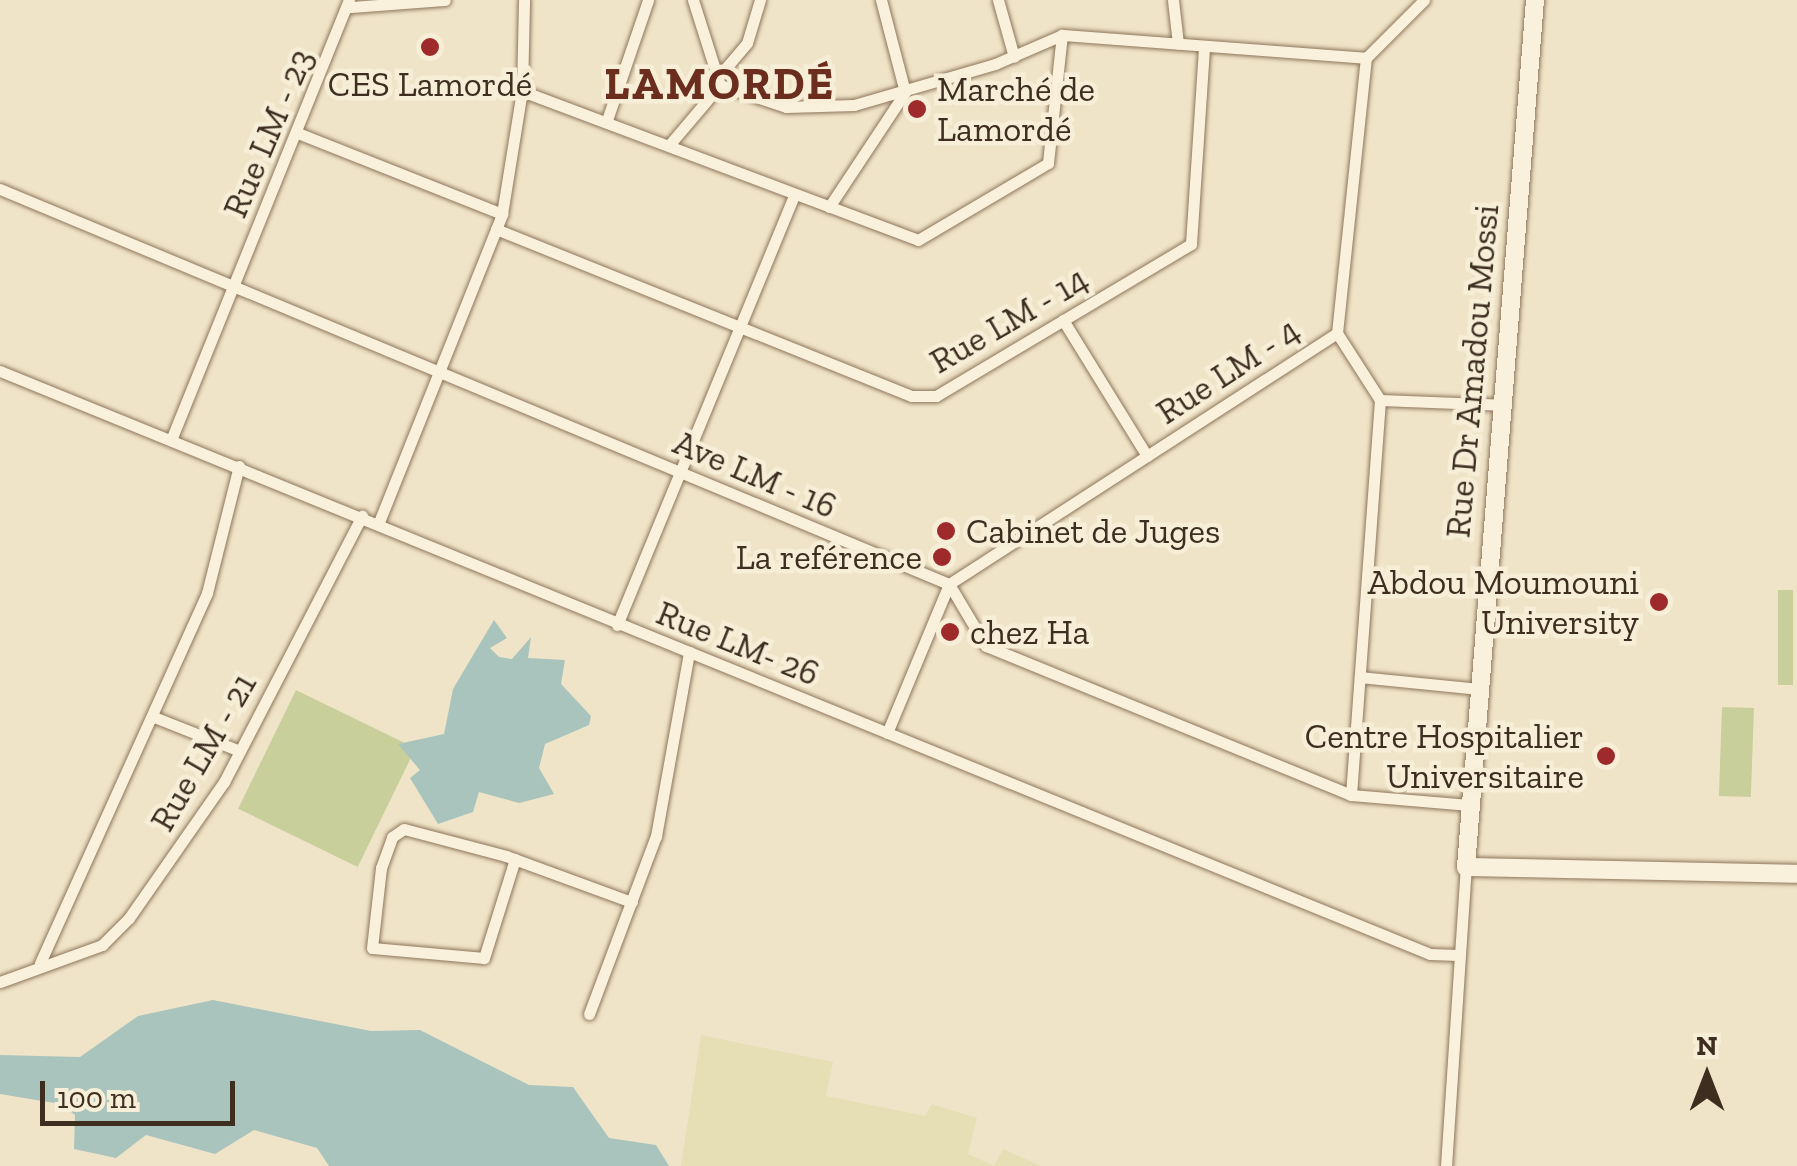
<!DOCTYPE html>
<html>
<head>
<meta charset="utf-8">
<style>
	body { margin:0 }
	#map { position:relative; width:1797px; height:1166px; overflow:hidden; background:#f0e4c8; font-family:"Zilla Slab",serif }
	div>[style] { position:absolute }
	.farmland>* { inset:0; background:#e6deb5 }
	.green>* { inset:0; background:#c9cf9b; transform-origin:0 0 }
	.water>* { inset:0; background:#a9c4bc }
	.roads { filter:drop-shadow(0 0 2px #8d765c) drop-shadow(0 0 2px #8d765c) }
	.street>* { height:11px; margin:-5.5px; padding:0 5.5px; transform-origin:5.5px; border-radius:5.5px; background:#faf1dc }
	.secondary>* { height:18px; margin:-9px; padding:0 9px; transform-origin:9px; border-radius:9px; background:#faf1dc }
	.dots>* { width:28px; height:28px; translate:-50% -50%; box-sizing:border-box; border:5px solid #f7eed8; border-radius:50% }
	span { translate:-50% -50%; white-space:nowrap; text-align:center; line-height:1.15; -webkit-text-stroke:9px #f7eed8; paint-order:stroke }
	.poi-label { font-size:35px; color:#3d2e20 }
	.left { translate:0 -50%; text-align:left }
	.right { translate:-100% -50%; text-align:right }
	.street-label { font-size:35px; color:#3d2e20 }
	.district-label { font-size:45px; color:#6b2e1e; font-weight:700; letter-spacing:2.5px }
	.north { position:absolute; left:1657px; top:1026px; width:100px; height:100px; -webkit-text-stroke:8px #f7eed8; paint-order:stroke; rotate:0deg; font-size:28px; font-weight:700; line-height:40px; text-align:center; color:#3d2e20 }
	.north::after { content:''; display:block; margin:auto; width:35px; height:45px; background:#3d2e20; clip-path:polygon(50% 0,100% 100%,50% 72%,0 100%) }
	.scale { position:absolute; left:40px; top:1081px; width:195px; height:45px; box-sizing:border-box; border:5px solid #3d2e20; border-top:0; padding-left:12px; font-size:30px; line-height:35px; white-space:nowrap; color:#3d2e20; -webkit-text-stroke:8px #f7eed8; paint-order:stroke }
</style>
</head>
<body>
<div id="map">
	<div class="farmland">
		<div style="clip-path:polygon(701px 1035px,833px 1062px,826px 1096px,925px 1116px,932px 1104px,977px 1118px,968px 1154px,994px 1166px,1003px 1149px,1041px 1166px,681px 1166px)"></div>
	</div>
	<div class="green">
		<div style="left:1778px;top:590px;width:15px;height:95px"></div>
		<div style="left:296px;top:690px;width:133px;height:132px;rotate:26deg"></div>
		<div style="left:1722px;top:707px;width:32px;height:89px;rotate:2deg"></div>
	</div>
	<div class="water">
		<div style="clip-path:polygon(494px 620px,507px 638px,490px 648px,499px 657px,512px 659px,531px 637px,528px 658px,565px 660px,561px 684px,591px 716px,589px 725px,545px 744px,539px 768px,554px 794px,519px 803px,479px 792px,473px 812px,438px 824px,410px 778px,420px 770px,398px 744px,444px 734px,453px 689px)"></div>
		<div style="clip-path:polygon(213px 1000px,371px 1031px,420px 1030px,529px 1085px,573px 1087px,609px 1138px,656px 1145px,669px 1166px,329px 1166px,317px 1148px,254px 1130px,215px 1154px,146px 1135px,116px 1158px,74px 1149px,75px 1115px,60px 1104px,0 1094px,0 1055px,80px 1057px,138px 1016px)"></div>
	</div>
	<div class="roads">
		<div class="street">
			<div style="left:693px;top:0;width:89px;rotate:72.4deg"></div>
			<div style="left:998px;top:0;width:59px;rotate:74.3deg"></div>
			<div style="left:1173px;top:0;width:44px;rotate:83.5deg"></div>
			<div style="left:350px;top:7px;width:95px;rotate:-4.2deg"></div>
			<div style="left:719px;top:76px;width:43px;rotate:-49.7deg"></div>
			<div style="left:747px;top:43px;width:45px;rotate:-73.2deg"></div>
			<div style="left:720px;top:85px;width:70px;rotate:18.4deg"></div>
			<div style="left:786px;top:107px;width:68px;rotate:-1.7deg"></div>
			<div style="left:854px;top:105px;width:147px;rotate:-16.2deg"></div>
			<div style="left:995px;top:64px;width:73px;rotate:-23.4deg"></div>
			<div style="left:1062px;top:35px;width:305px;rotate:4.3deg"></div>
			<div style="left:522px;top:91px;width:423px;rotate:20.6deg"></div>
			<div style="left:918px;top:240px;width:151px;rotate:-30.6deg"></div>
			<div style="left:1048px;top:163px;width:129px;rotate:-83.8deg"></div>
			<div style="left:607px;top:120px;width:127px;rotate:-71.1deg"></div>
			<div style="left:300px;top:134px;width:217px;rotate:21.6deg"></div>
			<div style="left:670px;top:144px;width:77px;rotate:-49.7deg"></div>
			<div style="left:0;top:189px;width:1028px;rotate:22.6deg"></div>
			<div style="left:949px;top:584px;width:72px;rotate:59.2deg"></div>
			<div style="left:986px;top:646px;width:394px;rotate:22.2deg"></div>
			<div style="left:1351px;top:795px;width:119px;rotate:4.8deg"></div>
			<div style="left:829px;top:207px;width:138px;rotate:-56.5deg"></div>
			<div style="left:905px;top:92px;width:95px;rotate:-104.6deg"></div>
			<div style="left:496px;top:229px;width:448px;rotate:21.9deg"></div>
			<div style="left:912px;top:396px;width:24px"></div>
			<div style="left:936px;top:396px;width:297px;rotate:-30.8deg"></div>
			<div style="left:1191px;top:244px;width:198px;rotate:-86.2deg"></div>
			<div style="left:1063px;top:320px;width:160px;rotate:58.3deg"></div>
			<div style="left:1337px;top:333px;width:80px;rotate:57.3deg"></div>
			<div style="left:1380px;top:400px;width:396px;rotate:94.2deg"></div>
			<div style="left:0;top:371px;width:1544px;rotate:22.18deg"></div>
			<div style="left:1430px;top:954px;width:28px;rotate:2deg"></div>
			<div style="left:1380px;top:400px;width:122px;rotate:2.3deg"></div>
			<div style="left:171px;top:440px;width:475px;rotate:-68deg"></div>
			<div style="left:379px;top:522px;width:332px;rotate:-68.2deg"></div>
			<div style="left:502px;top:214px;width:125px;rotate:-80.8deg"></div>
			<div style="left:522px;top:91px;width:91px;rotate:-88.7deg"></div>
			<div style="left:949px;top:584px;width:462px;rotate:-32.9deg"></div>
			<div style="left:1337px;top:333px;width:277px;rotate:-84deg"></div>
			<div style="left:1366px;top:58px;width:82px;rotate:-45deg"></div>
			<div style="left:617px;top:625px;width:465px;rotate:-67.6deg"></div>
			<div style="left:1360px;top:677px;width:122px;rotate:5.7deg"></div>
			<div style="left:154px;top:717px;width:92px;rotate:21.6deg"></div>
			<div style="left:887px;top:733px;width:161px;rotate:-67.4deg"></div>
			<div style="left:515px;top:859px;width:104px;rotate:107.4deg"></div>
			<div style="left:484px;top:958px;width:112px;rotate:-174.9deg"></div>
			<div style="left:372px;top:948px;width:81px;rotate:-83.6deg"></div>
			<div style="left:381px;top:868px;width:33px;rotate:-70deg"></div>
			<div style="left:392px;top:837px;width:14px;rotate:-34deg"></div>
			<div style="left:404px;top:829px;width:106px;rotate:14.8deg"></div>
			<div style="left:506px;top:856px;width:134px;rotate:20.1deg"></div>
			<div style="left:40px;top:963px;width:406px;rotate:-65.7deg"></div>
			<div style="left:207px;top:593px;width:131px;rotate:-75.9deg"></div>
			<div style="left:0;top:982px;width:109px;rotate:-19.9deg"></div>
			<div style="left:102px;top:945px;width:38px;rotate:-45deg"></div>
			<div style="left:129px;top:918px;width:166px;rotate:-55.1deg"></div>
			<div style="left:224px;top:782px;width:300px;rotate:-62.6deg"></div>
			<div style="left:589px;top:1014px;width:190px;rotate:-69.4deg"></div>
			<div style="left:656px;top:836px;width:187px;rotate:-79.8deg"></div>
			<div style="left:1446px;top:1166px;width:300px;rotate:-86.2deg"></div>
		</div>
		<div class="secondary">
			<div style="left:1535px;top:0;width:870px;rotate:94.55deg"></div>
			<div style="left:1466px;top:867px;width:331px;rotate:1.2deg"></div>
		</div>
	</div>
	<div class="dots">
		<div style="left:430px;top:47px;background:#9e2a2b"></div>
		<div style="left:917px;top:109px;background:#9e2a2b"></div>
		<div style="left:946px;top:531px;background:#9e2a2b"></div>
		<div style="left:942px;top:557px;background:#9e2a2b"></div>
		<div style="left:1659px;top:602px;background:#9e2a2b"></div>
		<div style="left:950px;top:632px;background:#9e2a2b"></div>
		<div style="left:1606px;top:756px;background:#9e2a2b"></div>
	</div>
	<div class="poi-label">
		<span style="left:430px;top:84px">CES Lamordé</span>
		<span class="left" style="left:937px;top:109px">Marché de<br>Lamordé</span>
		<span class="left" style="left:966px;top:531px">Cabinet de Juges</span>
		<span class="right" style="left:922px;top:557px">La reférence</span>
		<span class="right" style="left:1639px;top:602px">Abdou Moumouni<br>University</span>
		<span class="left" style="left:970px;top:632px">chez Ha</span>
		<span class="right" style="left:1584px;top:756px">Centre Hospitalier<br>Universitaire</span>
	</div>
	<div class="street-label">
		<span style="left:268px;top:133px;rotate:-67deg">Rue LM - 23</span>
		<span style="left:1009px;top:320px;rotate:-30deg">Rue LM - 14</span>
		<span style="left:1228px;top:371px;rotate:-33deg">Rue LM - 4</span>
		<span style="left:1472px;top:371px;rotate:-85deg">Rue Dr Amadou Mossi</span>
		<span style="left:755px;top:474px;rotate:23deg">Ave LM - 16</span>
		<span style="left:738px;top:643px;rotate:22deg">Rue LM- 26</span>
		<span style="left:203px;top:752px;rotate:-60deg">Rue LM - 21</span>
	</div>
	<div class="district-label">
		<span style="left:720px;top:85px">LAMORDÉ</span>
	</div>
	<div class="north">N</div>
	<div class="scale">100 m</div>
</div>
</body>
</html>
